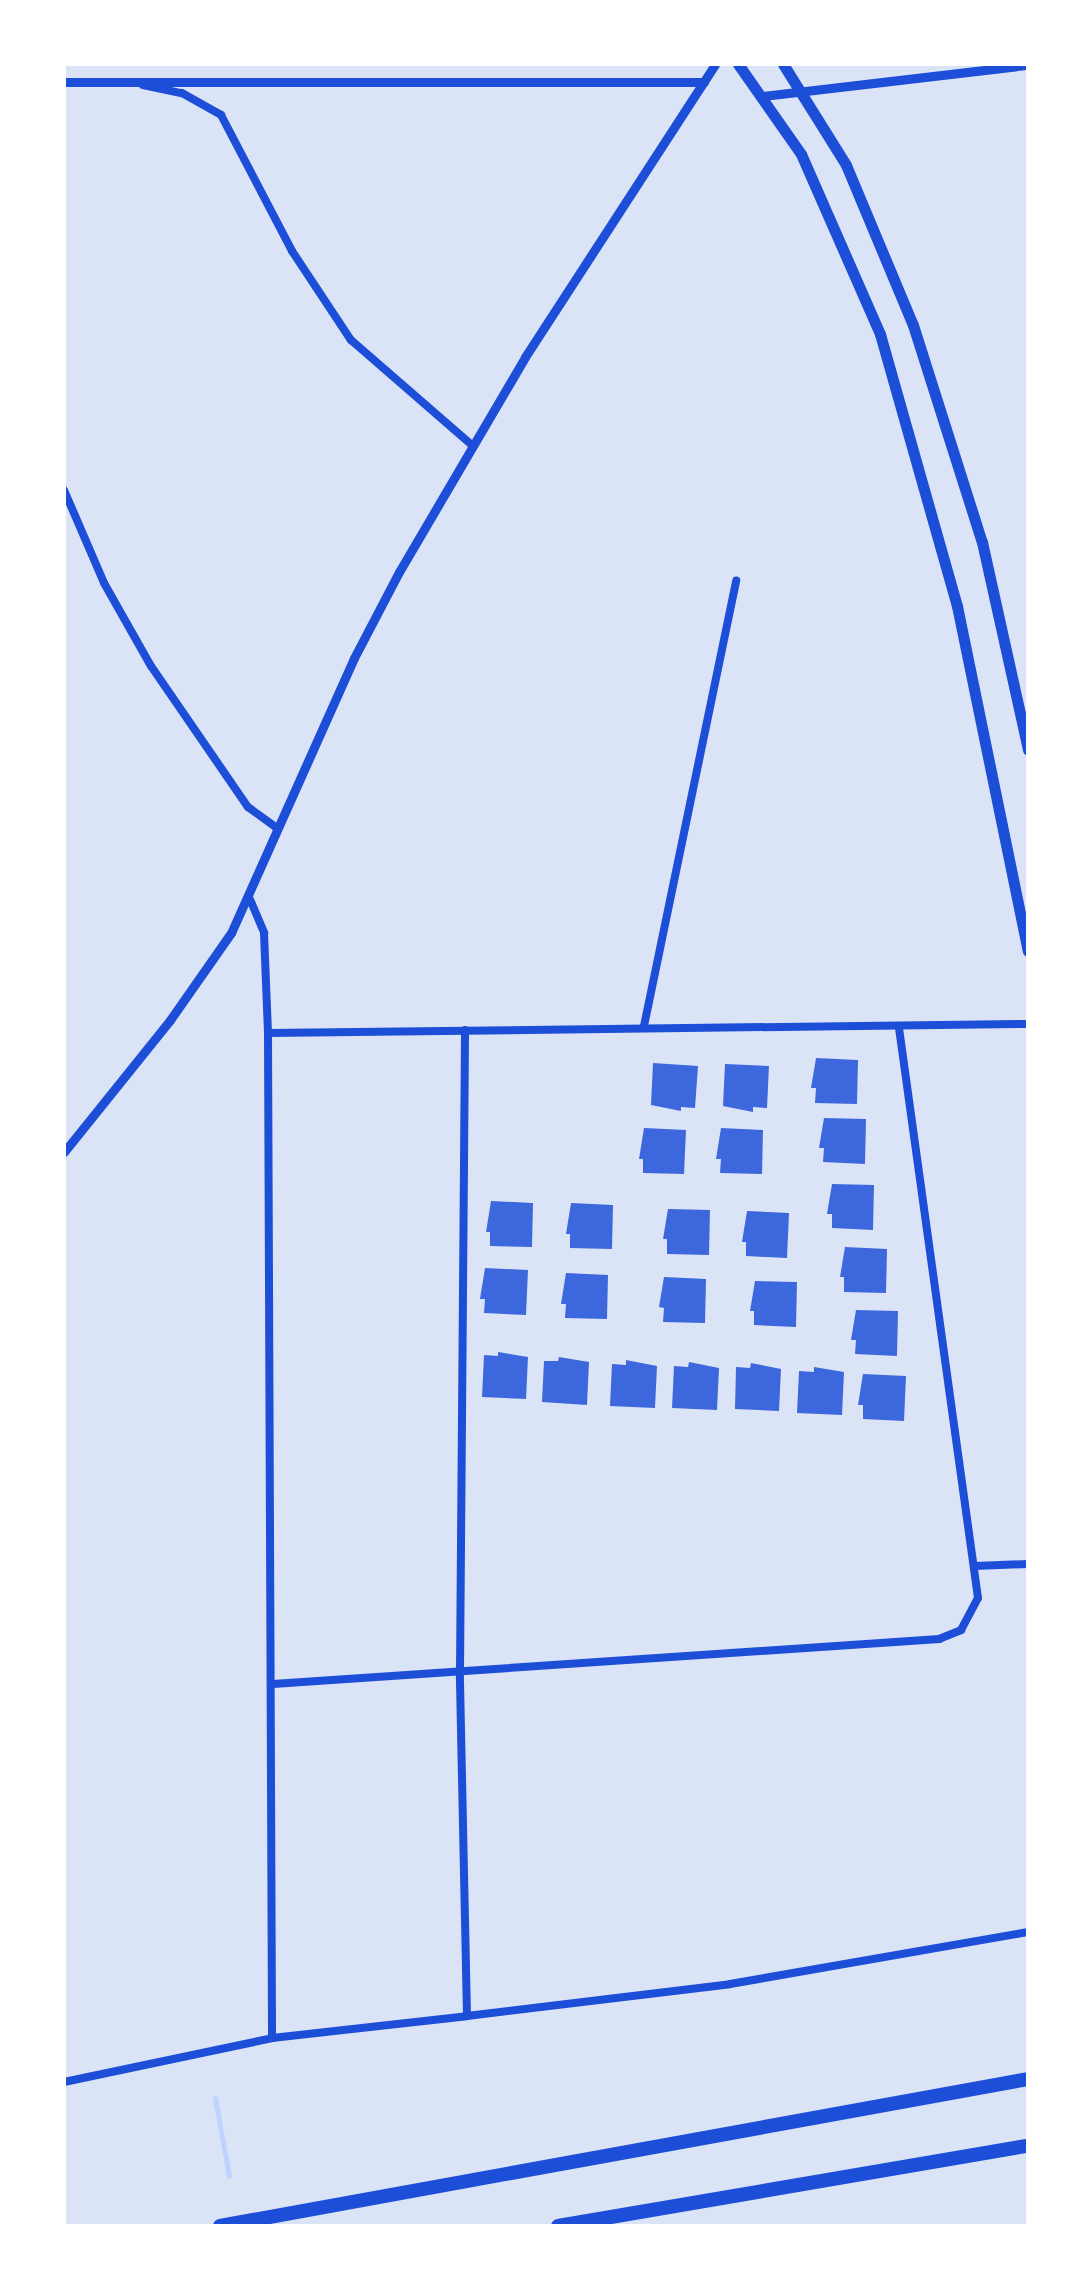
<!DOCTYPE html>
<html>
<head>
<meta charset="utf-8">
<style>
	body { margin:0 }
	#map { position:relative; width:1092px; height:2290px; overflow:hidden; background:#f2f2f2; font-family:"Roboto Condensed",sans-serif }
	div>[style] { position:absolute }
	.green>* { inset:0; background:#dbe4f7; transform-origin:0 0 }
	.stream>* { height:5px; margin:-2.5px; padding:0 2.5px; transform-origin:2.5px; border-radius:2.5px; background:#bfd3fe }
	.building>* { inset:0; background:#3d67dc }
	.minor>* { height:8px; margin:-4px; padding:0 4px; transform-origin:4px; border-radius:4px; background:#1d4ed8 }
	.tertiary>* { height:9px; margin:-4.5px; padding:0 4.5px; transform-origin:4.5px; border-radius:4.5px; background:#1d4ed8 }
	.secondary>* { height:11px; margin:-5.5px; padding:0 5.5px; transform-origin:5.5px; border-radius:5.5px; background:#1d4ed8 }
	.motorway>* { height:14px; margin:-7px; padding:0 7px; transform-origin:7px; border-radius:7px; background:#1d4ed8 }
	span { translate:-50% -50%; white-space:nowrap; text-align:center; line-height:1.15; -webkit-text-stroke:8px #fff; paint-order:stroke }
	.frame { position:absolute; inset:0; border:66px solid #fff; pointer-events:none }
</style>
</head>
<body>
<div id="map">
	<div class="green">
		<div style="left:64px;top:64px;width:964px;height:2162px"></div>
	</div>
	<div class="stream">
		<div style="left:215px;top:2098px;width:79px;rotate:79.8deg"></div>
	</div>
	<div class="building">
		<div style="clip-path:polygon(816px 1058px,858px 1060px,857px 1104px,815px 1103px,816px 1088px,811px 1088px)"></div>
		<div style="clip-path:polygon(653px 1063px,698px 1066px,695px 1108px,681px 1107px,681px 1111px,651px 1105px)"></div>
		<div style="clip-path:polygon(725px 1064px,769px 1066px,767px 1108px,753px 1107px,753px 1112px,723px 1106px)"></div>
		<div style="clip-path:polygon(824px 1118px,866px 1119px,865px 1164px,823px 1162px,824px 1148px,819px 1148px)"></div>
		<div style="clip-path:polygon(644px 1128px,686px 1130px,684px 1174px,643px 1173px,643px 1159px,639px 1159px)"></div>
		<div style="clip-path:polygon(721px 1128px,763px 1130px,762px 1174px,720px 1173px,721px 1159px,716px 1159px)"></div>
		<div style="clip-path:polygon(832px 1184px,874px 1185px,873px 1230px,832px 1228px,832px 1214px,827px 1214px)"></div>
		<div style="clip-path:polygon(491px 1201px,533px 1203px,532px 1247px,490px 1246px,490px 1232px,486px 1232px)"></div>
		<div style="clip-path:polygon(571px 1203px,613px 1205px,612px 1249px,570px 1248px,570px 1234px,566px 1234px)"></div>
		<div style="clip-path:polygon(668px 1209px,710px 1210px,709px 1255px,667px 1254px,667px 1239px,663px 1239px)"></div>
		<div style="clip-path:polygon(747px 1211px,789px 1213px,787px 1258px,746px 1256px,746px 1242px,742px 1242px)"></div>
		<div style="clip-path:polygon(845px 1247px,887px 1249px,886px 1293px,844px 1292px,844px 1277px,840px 1277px)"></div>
		<div style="clip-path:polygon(485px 1268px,528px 1270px,526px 1315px,484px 1313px,485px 1299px,480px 1299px)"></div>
		<div style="clip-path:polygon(566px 1273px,608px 1275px,607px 1319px,565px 1318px,566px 1304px,561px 1304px)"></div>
		<div style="clip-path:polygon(664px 1277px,706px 1279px,705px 1323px,663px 1322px,664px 1308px,659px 1307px)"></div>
		<div style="clip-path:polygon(755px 1281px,797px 1282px,796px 1327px,754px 1325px,754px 1311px,750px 1311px)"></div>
		<div style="clip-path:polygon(856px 1310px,898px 1311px,897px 1356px,855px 1354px,856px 1340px,851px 1340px)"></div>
		<div style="clip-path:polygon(498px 1352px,528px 1357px,526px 1399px,482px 1397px,484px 1355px,498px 1356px)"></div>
		<div style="clip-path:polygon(559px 1357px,589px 1362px,587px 1405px,542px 1402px,544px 1361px,558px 1361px)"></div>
		<div style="clip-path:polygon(626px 1360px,657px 1366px,655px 1408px,610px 1406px,612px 1364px,626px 1365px)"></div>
		<div style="clip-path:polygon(689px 1362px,719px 1368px,717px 1410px,672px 1408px,674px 1366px,688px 1367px)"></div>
		<div style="clip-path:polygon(751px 1363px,781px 1369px,779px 1411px,735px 1409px,736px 1367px,750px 1368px)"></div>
		<div style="clip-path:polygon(814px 1367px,844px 1372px,842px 1415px,797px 1413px,799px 1371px,814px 1372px)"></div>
		<div style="clip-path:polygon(863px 1374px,906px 1376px,904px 1421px,863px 1419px,863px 1405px,858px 1405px)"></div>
	</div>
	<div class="minor">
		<div style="left:143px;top:85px;width:40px;rotate:12deg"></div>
		<div style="left:182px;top:93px;width:45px;rotate:29.4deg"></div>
		<div style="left:221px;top:115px;width:153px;rotate:62.4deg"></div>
		<div style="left:292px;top:251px;width:107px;rotate:56.5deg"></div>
		<div style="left:351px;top:340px;width:162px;rotate:41deg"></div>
		<div style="left:64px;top:490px;width:101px;rotate:66.7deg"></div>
		<div style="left:104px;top:583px;width:95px;rotate:60.5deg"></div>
		<div style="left:151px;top:666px;width:171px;rotate:55.5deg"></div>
		<div style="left:248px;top:807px;width:37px;rotate:36deg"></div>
		<div style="left:249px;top:897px;width:39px;rotate:67deg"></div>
		<div style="left:264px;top:933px;width:100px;rotate:87.7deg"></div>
		<div style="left:268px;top:1033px;width:1005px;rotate:89.77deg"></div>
		<div style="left:644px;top:1026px;width:455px;rotate:-78.3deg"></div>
		<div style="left:268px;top:1033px;width:760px;rotate:-0.68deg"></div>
		<div style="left:975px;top:1566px;width:53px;rotate:-2.2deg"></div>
		<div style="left:273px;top:1684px;width:668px;rotate:-3.87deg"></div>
		<div style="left:939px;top:1639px;width:24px;rotate:-22deg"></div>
		<div style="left:961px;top:1630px;width:36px;rotate:-62deg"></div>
		<div style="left:978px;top:1598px;width:575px;rotate:-97.89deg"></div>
		<div style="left:467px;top:2016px;width:265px;rotate:-6.9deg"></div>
		<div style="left:730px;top:1984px;width:303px;rotate:-9.9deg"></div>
		<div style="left:64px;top:2082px;width:213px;rotate:-11.9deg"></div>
		<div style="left:272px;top:2038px;width:196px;rotate:-6.4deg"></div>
		<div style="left:467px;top:2016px;width:344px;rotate:-91.2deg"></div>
		<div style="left:460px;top:1672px;width:642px;rotate:-89.55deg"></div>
	</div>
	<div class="tertiary">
		<div style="left:64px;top:82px;width:640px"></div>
		<div style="left:763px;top:96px;width:267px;rotate:-6.7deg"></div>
		<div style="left:64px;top:1152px;width:169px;rotate:-51.2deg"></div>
		<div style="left:170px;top:1020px;width:106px;rotate:-55deg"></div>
		<div style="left:231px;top:933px;width:301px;rotate:-65.9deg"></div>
		<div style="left:354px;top:658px;width:97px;rotate:-62.4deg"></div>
		<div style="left:399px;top:572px;width:249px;rotate:-59.6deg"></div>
		<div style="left:525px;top:357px;width:349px;rotate:-57deg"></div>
	</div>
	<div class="secondary">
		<div style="left:738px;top:64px;width:110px;rotate:55deg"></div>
		<div style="left:801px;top:154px;width:197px;rotate:66.3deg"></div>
		<div style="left:880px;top:334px;width:283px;rotate:74.2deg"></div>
		<div style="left:957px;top:606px;width:352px;rotate:78.4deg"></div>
		<div style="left:783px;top:64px;width:119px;rotate:58deg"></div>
		<div style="left:846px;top:165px;width:173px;rotate:67.3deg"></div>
		<div style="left:913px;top:325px;width:228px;rotate:72.4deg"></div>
		<div style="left:982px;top:542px;width:213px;rotate:77.5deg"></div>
	</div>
	<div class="motorway">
		<div style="left:220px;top:2226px;width:821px;rotate:-10.31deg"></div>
		<div style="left:558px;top:2226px;width:477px;rotate:-9.7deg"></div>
	</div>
	<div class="frame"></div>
</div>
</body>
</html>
